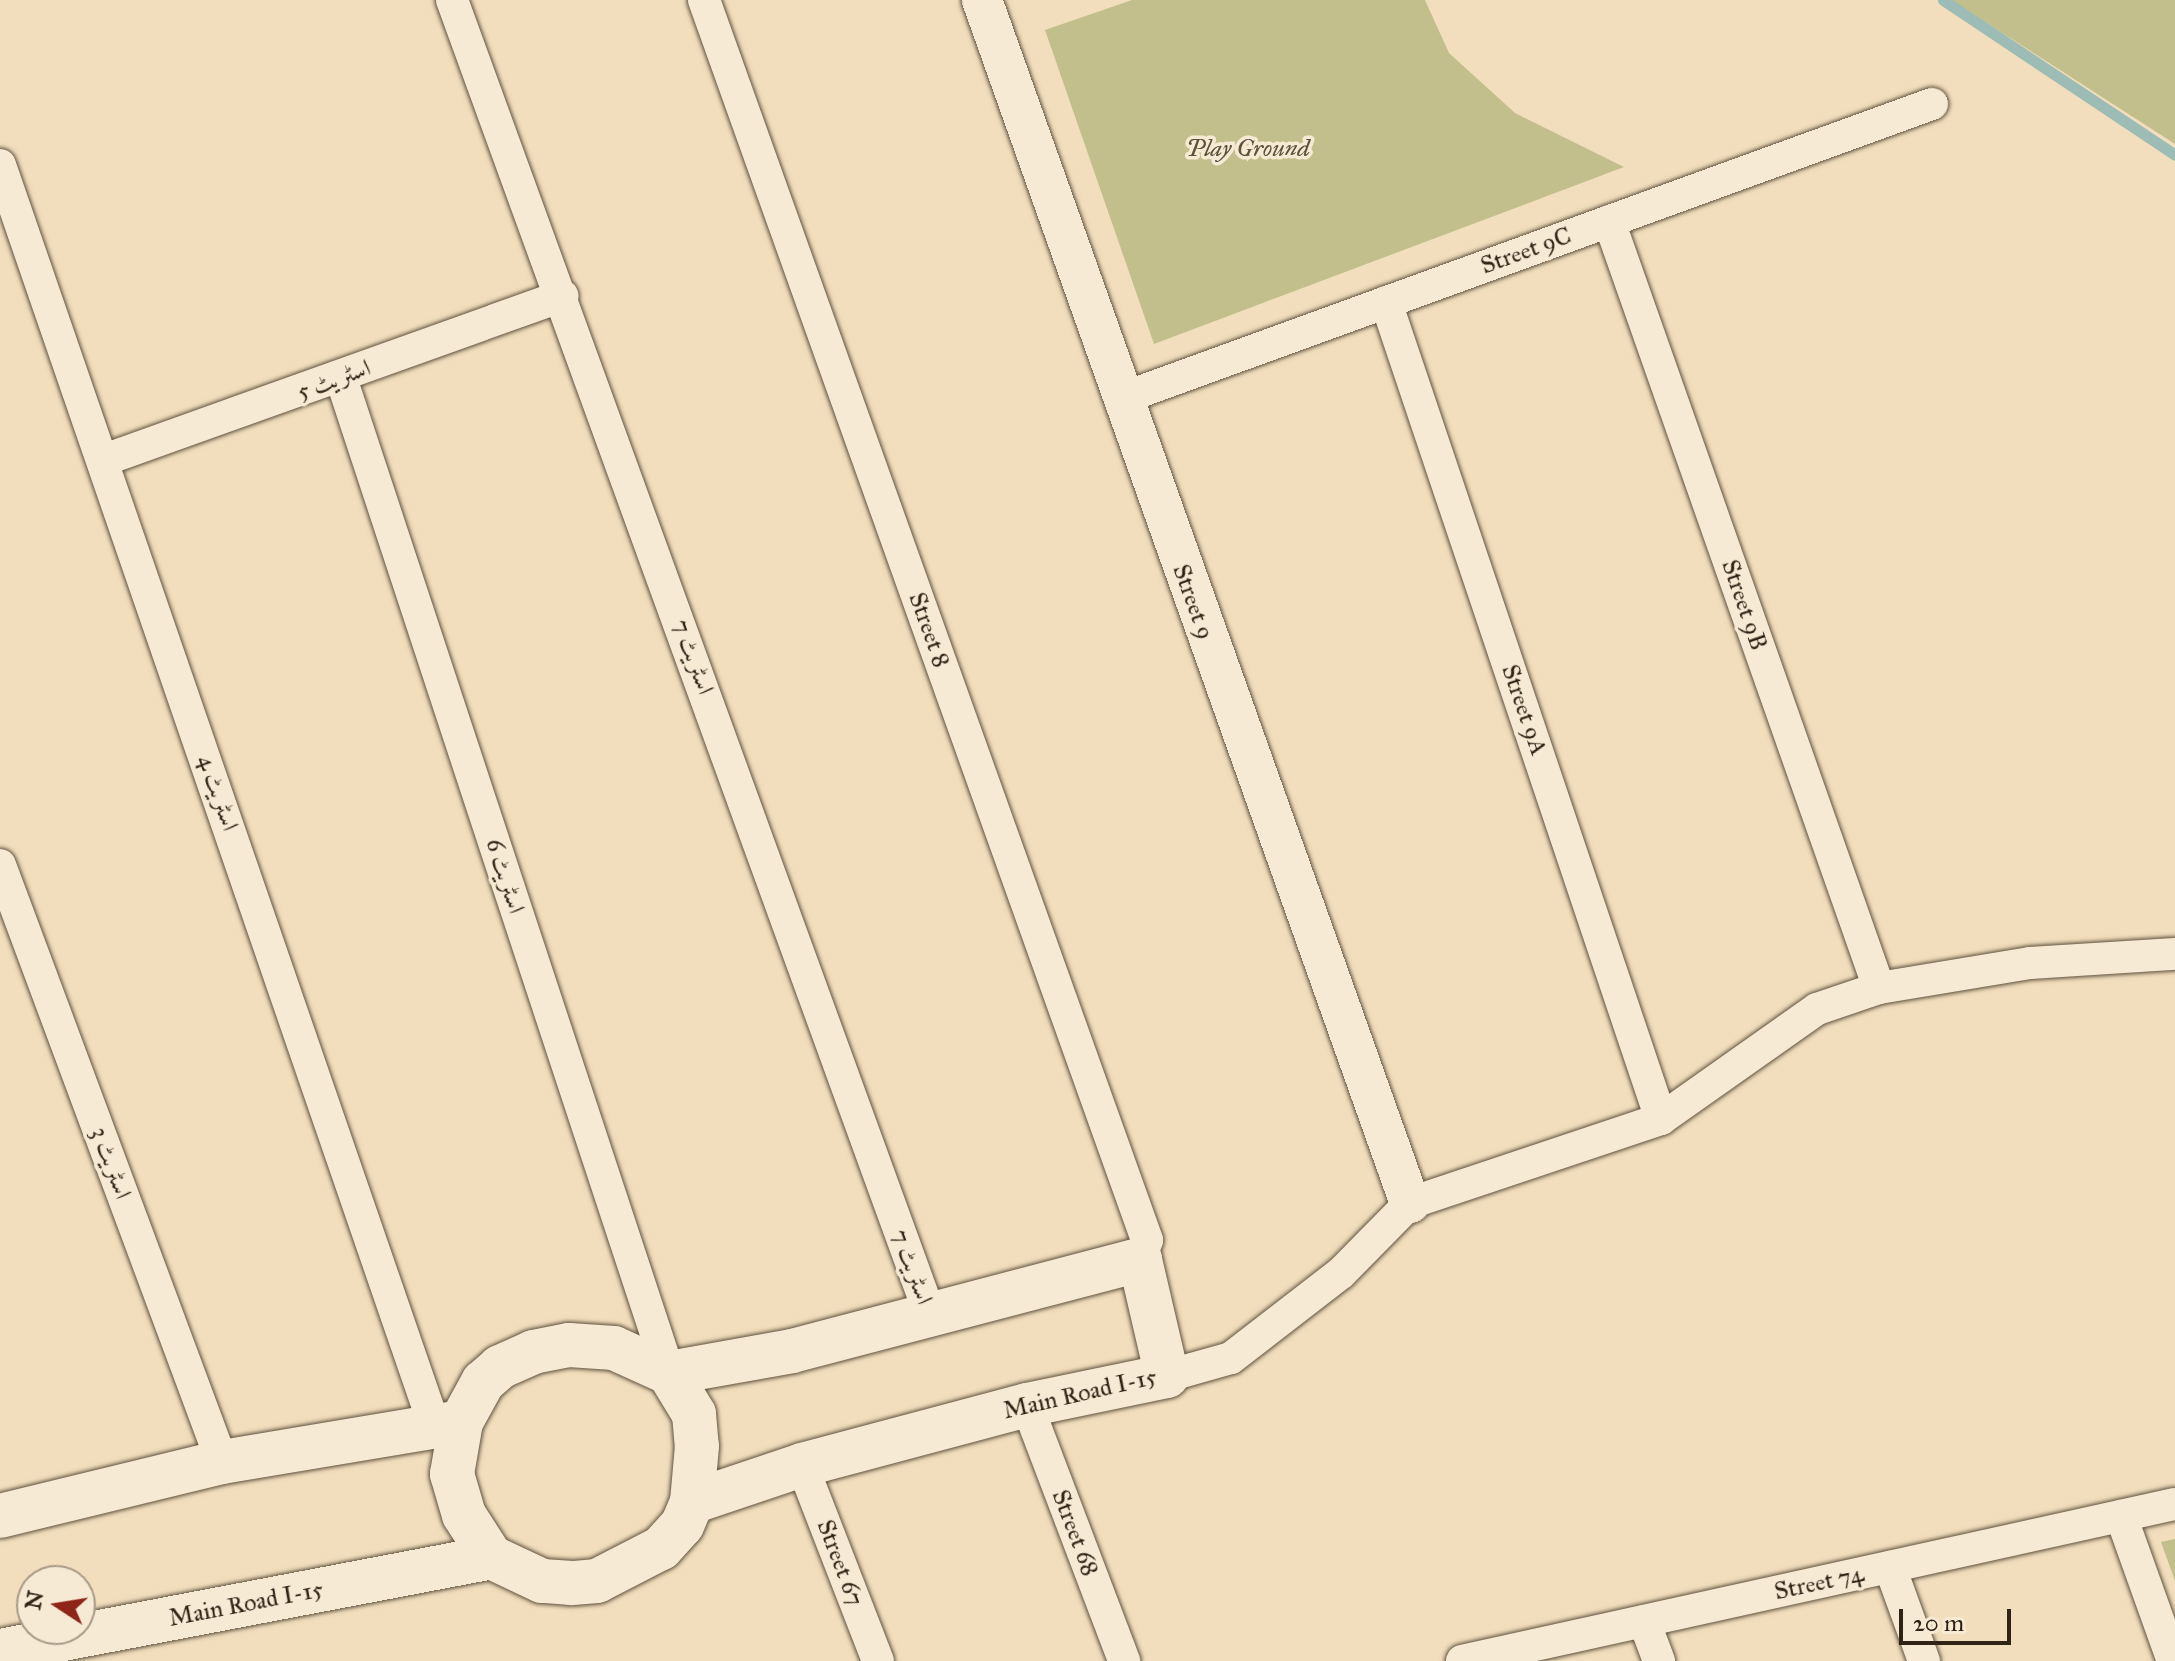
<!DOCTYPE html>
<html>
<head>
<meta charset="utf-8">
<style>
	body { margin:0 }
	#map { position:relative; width:2175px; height:1661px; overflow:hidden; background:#f2debd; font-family:"IM FELL Great Primer",Amiri,serif }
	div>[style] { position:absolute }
	.green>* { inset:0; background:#c2bf8c }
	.stream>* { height:11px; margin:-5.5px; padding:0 5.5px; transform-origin:5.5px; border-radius:5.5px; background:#9cbcb5 }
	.roads { filter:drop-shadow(0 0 2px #5f523f) drop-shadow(0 0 2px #5f523f) }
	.minor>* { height:32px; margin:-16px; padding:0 16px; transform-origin:16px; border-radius:16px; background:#f7ead4 }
	.tertiary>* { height:40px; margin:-20px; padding:0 20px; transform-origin:20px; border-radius:20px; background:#f7ead4 }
	.secondary>* { height:44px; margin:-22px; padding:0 22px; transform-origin:22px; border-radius:22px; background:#f7ead4 }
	span { translate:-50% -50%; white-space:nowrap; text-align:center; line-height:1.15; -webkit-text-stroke:7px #f7ead4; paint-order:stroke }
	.park-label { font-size:24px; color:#5a5239; font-style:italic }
	.street-label { font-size:24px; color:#2e2315 }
	.north { position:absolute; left:16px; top:1565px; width:80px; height:80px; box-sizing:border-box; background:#f7ead4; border:2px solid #a79a88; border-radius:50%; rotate:282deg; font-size:22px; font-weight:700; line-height:32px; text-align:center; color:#2e2315 }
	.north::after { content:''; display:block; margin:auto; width:28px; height:36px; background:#8f2418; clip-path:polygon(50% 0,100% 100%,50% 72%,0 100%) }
	.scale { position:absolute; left:1899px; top:1609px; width:112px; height:36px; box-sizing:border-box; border:4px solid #2e2315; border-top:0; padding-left:10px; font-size:24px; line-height:28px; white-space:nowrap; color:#2e2315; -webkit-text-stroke:6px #f7ead4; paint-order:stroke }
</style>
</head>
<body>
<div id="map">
	<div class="green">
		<div style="clip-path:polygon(1132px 0,1425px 0,1449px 53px,1515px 113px,1624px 167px,1154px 344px,1045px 30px)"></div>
		<div style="clip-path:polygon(1951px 0,2175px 0,2175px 144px)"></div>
		<div style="clip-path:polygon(2175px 1539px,2175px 1581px,2161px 1542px)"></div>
	</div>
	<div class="stream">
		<div style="left:1943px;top:0;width:279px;rotate:33.7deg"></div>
	</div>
	<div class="roads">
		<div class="minor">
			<div style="left:452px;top:0;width:1399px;rotate:70.02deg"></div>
			<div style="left:704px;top:0;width:1317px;rotate:70.34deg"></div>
			<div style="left:1147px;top:1240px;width:21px;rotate:109deg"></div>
			<div style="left:0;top:165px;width:1329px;rotate:70.99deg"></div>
			<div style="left:1609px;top:221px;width:813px;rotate:70.61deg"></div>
			<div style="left:1386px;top:302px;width:862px;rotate:71.4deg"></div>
			<div style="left:341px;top:378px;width:1048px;rotate:71.76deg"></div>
			<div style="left:1120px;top:399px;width:864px;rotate:-19.97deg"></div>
			<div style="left:104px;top:460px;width:487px;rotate:-19.7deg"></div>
			<div style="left:0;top:865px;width:637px;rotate:69.6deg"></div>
			<div style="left:1167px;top:1376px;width:66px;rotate:-15.7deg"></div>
			<div style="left:1231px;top:1358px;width:139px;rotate:-37.7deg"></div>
			<div style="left:1341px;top:1273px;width:98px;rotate:-45.4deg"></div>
			<div style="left:1410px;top:1203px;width:265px;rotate:-18.5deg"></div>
			<div style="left:1661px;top:1119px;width:191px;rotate:-35.2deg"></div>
			<div style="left:1817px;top:1009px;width:65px;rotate:-18.7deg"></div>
			<div style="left:1879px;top:988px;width:153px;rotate:-9.4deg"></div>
			<div style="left:2030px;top:963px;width:145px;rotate:-3.6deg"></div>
			<div style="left:1027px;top:1405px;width:274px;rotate:69.2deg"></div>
			<div style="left:802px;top:1465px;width:210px;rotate:68.8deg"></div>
			<div style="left:2121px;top:1516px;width:154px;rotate:70.3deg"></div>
			<div style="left:1890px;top:1567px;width:100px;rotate:70.1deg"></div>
			<div style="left:1644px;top:1621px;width:43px;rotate:69.4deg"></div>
			<div style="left:1462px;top:1661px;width:730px;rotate:-12.42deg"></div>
		</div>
		<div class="tertiary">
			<div style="left:982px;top:0;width:1277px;rotate:70.42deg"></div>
		</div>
		<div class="secondary">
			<div style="left:569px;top:1345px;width:45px;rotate:3.8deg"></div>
			<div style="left:614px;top:1348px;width:60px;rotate:24.4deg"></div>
			<div style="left:669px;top:1373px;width:48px;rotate:58.6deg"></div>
			<div style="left:694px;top:1414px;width:32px;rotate:85deg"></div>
			<div style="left:697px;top:1446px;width:56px;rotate:95.1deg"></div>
			<div style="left:692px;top:1502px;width:25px;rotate:113deg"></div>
			<div style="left:682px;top:1525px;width:31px;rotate:132deg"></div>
			<div style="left:661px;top:1548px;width:72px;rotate:152.7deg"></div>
			<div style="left:597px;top:1581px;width:25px;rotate:175deg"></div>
			<div style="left:572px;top:1583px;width:30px;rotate:-176deg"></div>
			<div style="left:542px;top:1581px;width:56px;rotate:-154.8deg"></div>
			<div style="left:491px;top:1557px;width:50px;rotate:-122.7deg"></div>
			<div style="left:464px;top:1515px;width:43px;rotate:-106.3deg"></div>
			<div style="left:452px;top:1474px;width:53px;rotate:-80.2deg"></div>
			<div style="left:461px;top:1422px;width:46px;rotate:-61.2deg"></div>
			<div style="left:483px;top:1382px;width:23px;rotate:-41deg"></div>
			<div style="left:500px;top:1367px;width:36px;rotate:-24deg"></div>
			<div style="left:533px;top:1352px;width:37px;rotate:-11deg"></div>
			<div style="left:669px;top:1373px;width:125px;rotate:-10.1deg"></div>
			<div style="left:792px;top:1351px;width:360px;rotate:-14.7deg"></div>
			<div style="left:1140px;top:1260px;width:119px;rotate:76.9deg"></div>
			<div style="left:1167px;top:1376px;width:143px;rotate:168.3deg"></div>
			<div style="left:1027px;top:1405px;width:233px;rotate:165.1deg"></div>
			<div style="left:802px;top:1465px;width:116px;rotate:161.4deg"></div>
			<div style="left:0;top:1516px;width:228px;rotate:-13.7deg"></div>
			<div style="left:222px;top:1462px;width:242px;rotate:-9.5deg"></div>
			<div style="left:0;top:1651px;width:500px;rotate:-10.8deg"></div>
		</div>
	</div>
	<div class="park-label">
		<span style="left:1248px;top:149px">Play Ground</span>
	</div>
	<div class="street-label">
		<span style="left:1526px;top:251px;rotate:-20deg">Street 9C</span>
		<span style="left:334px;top:380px;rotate:-20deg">اسٹریٹ 5</span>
		<span style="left:1193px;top:602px;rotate:70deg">Street 9</span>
		<span style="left:1744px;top:605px;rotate:71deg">Street 9B</span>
		<span style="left:929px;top:630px;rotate:70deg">Street 8</span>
		<span style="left:693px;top:657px;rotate:70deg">اسٹریٹ 7</span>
		<span style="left:1524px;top:710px;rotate:71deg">Street 9A</span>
		<span style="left:218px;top:793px;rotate:71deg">اسٹریٹ 4</span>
		<span style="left:505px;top:876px;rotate:72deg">اسٹریٹ 6</span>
		<span style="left:111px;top:1163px;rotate:70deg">اسٹریٹ 3</span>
		<span style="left:912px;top:1267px;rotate:70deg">اسٹریٹ 7</span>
		<span style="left:1080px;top:1394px;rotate:-13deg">Main Road I-15</span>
		<span style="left:1075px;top:1533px;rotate:69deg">Street 68</span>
		<span style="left:840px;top:1563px;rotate:69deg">Street 67</span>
		<span style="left:1819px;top:1583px;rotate:-12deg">Street 74</span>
		<span style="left:246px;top:1604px;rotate:-11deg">Main Road I-15</span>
	</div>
	<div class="north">N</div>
	<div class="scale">20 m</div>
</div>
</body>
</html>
